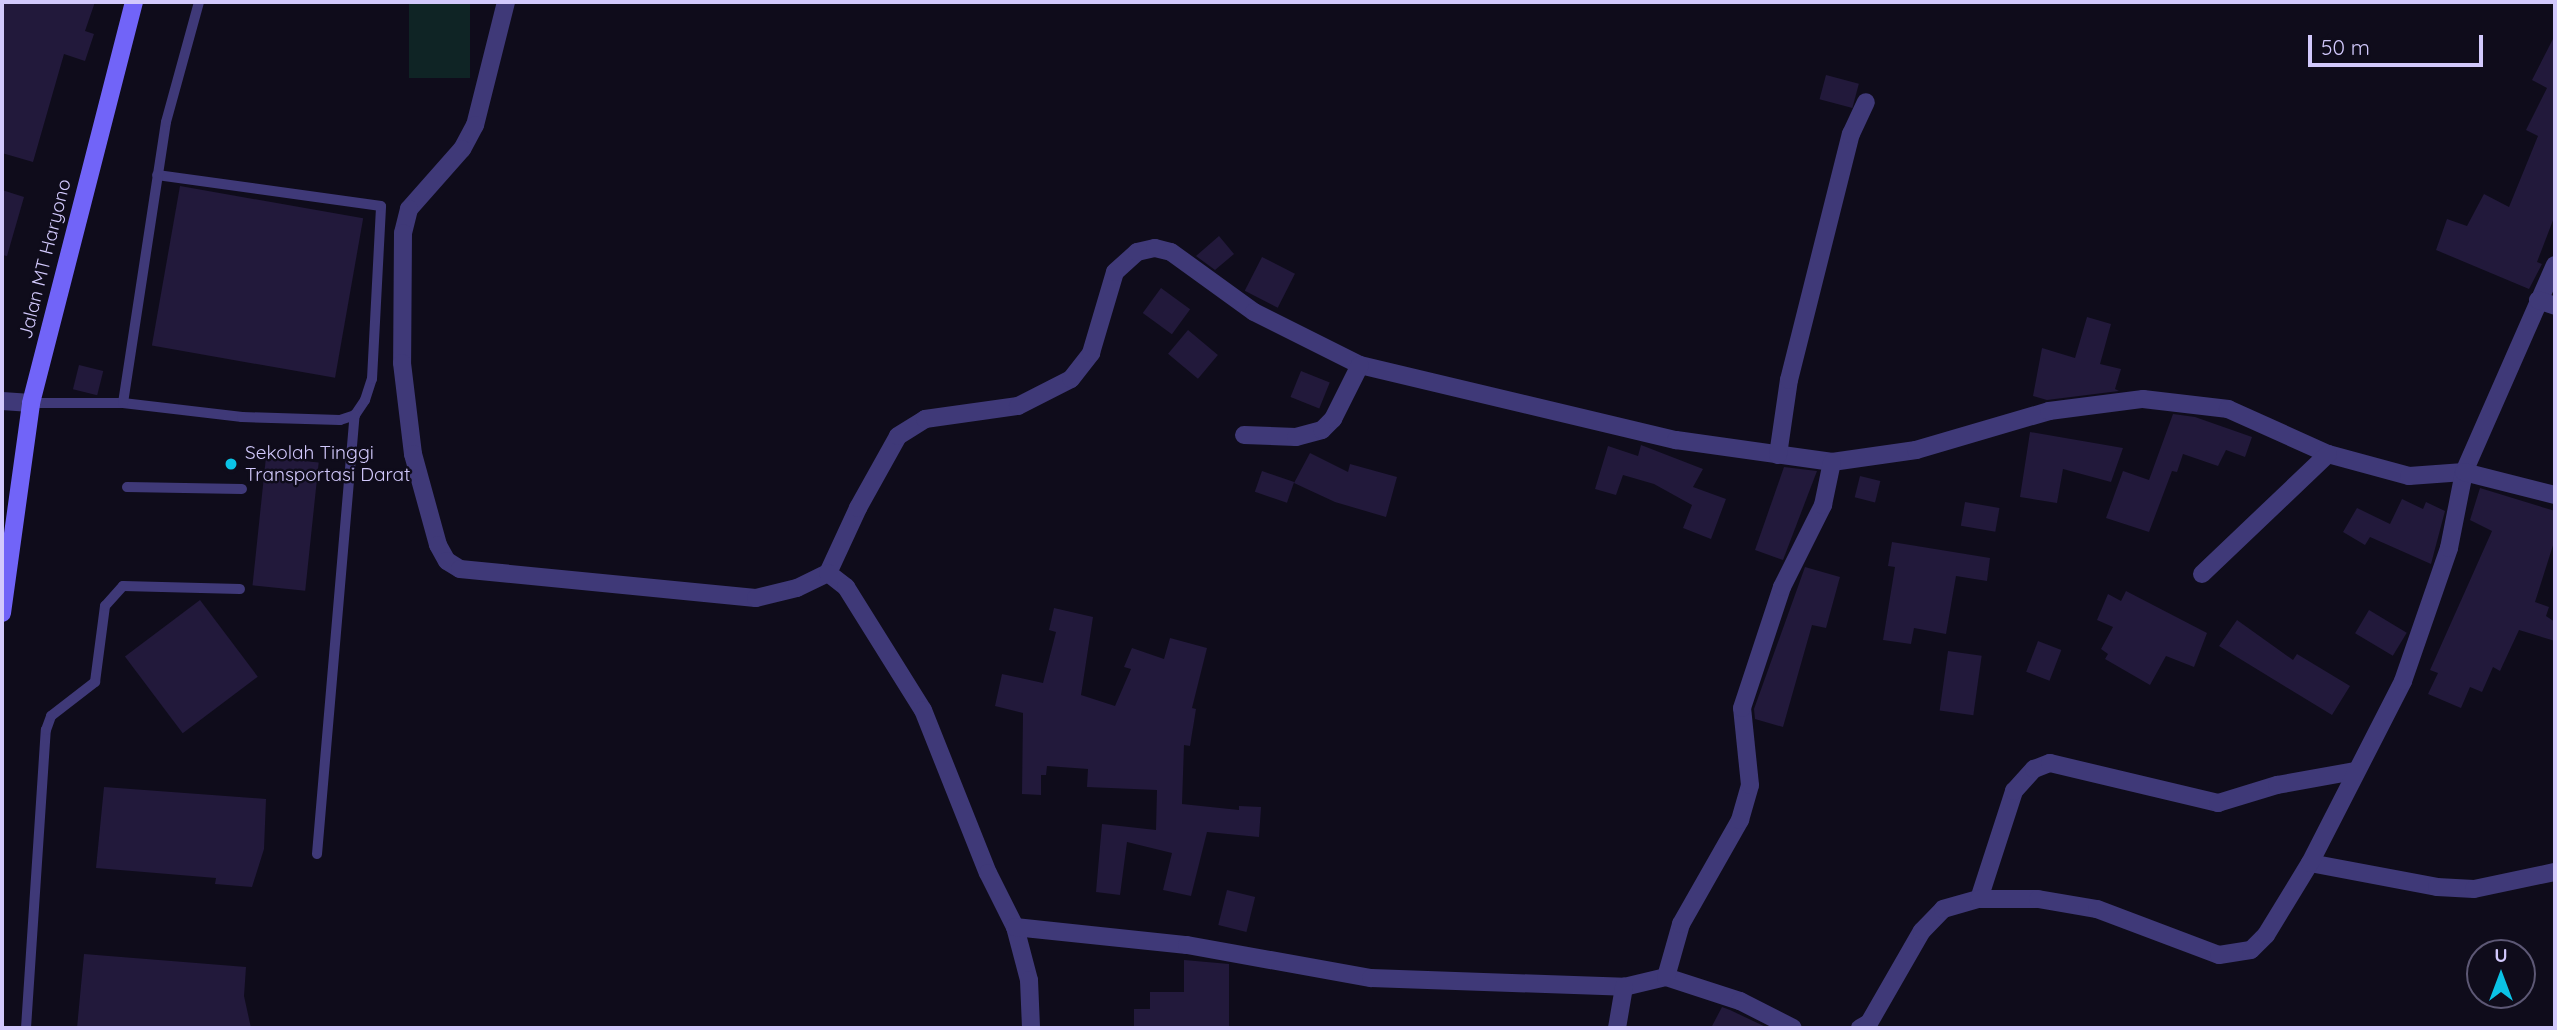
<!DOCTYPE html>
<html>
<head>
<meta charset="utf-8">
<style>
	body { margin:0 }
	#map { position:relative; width:2557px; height:1030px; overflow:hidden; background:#0f0c1b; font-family:Quicksand,sans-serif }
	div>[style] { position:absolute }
	.green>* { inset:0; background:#0f2425; transform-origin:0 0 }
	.building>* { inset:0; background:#22193b; transform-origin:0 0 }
	.lane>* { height:10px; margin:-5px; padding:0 5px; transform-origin:5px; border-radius:5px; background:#3f3978 }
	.street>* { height:18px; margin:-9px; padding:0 9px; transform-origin:9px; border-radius:9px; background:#3f3978 }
	.secondary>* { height:18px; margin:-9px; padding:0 9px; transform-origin:9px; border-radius:9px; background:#7164f8 }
	.dots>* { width:19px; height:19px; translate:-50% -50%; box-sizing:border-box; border:4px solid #0f0c1b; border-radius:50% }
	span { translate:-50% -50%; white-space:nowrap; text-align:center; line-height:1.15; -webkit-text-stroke:5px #0f0c1b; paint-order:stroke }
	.street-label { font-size:19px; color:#d2c9fc }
	.poi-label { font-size:19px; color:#d2c9fc }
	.left { translate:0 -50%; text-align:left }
	.frame { position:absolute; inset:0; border:4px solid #d2c9fc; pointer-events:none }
	.north { position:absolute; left:2466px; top:939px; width:70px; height:70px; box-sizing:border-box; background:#0f0c1b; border:2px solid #5d5875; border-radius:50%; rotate:0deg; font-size:19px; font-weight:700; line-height:28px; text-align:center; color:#d2c9fc }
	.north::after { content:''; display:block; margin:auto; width:24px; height:32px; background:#0bc3e6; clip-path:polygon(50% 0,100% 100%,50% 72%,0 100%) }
	.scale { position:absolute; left:2308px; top:35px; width:175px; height:32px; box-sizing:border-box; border:4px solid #d2c9fc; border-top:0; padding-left:9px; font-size:21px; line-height:24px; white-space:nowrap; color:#d2c9fc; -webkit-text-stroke:5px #0f0c1b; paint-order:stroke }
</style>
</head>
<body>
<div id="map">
	<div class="green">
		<div style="left:409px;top:2px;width:61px;height:76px"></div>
	</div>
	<div class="building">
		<div style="clip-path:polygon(2px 2px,95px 2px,85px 31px,94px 34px,85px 61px,64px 54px,33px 162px,2px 153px)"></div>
		<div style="clip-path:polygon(2555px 35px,2555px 215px,2537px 262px,2542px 264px,2529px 289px,2436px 250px,2447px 219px,2467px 226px,2484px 194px,2509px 207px,2538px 136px,2526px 130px,2547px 88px,2532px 80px)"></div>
		<div style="left:1826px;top:75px;width:34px;height:25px;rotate:15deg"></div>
		<div style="left:180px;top:186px;width:186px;height:162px;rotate:10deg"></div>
		<div style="clip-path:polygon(2px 190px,24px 197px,7px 256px,2px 255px)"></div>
		<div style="clip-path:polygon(1219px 236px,1234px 254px,1215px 270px,1196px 256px)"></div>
		<div style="left:1262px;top:257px;width:37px;height:38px;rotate:27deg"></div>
		<div style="left:1161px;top:288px;width:36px;height:31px;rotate:36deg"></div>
		<div style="clip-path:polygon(2087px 317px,2111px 324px,2100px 364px,2121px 369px,2115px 389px,2119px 391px,2047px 400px,2033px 396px,2042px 348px,2075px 358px)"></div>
		<div style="left:1188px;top:330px;width:39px;height:31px;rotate:40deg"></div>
		<div style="left:79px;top:365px;width:25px;height:25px;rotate:14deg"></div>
		<div style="left:1301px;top:371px;width:31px;height:28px;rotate:22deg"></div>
		<div style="clip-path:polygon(2173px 414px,2195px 417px,2252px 437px,2245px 457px,2226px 450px,2218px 466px,2183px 454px,2177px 472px,2172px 471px,2149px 532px,2106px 518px,2123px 471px,2149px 480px)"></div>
		<div style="clip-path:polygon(2030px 432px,2123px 448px,2111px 482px,2063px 469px,2057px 503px,2020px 497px)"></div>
		<div style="clip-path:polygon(1641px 445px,1703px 469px,1693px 487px,1726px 499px,1711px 539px,1683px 528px,1692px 505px,1654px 484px,1623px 475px,1616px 495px,1595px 489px,1608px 446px,1638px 456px)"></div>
		<div style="clip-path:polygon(1310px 453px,1348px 472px,1350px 464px,1397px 477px,1386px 517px,1335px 502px,1294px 483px)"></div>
		<div style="left:266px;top:457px;width:53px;height:129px;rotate:6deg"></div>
		<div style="clip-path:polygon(1784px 467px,1817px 471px,1783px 560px,1755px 550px)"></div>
		<div style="left:1262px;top:471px;width:34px;height:22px;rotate:19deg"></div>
		<div style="left:1860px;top:476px;width:21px;height:22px;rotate:14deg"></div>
		<div style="clip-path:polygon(2480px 488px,2555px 511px,2555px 539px,2535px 602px,2549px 607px,2546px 616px,2555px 622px,2555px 641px,2519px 630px,2500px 671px,2493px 667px,2482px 692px,2470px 687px,2461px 708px,2428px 694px,2438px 673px,2430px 670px,2492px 531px,2470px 520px)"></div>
		<div style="clip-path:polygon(2402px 499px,2423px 509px,2426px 502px,2445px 511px,2431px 564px,2370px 537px,2365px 545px,2343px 532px,2357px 508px,2390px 524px)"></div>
		<div style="left:1965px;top:502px;width:35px;height:24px;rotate:10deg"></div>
		<div style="clip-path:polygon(1892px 542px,1990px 558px,1987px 581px,1956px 576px,1946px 634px,1914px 628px,1911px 644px,1883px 640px,1895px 567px,1888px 566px)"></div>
		<div style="clip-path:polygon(1805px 567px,1840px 577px,1826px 628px,1812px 625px,1783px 727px,1755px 719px,1754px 709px)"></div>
		<div style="clip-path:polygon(2126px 591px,2207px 633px,2194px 667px,2166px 656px,2150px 685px,2105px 659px,2108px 654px,2101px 649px,2113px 627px,2097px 620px,2108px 594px,2121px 601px)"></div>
		<div style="left:200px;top:600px;width:96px;height:94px;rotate:53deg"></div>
		<div style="clip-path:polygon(1054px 608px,1093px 617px,1081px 695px,1115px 706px,1131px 669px,1124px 667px,1132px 648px,1164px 659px,1170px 638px,1207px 648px,1192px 708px,1196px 709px,1190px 746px,1184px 745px,1182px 804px,1239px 810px,1239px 806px,1261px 807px,1259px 837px,1207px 832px,1191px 896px,1163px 890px,1172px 853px,1127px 842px,1120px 895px,1096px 892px,1102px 824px,1156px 830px,1157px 790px,1087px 787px,1088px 769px,1047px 766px,1046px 775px,1041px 775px,1041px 795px,1022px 794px,1023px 713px,995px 706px,1002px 674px,1043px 683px,1056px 632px,1049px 630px)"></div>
		<div style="left:2369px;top:610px;width:44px;height:27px;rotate:31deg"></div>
		<div style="clip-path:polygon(2237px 620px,2293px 660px,2297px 654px,2350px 686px,2332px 715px,2219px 646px)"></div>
		<div style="left:2038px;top:641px;width:25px;height:33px;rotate:21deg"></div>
		<div style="left:1948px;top:651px;width:34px;height:60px;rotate:8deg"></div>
		<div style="clip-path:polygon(104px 787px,266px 799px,264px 849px,252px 887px,215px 884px,216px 878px,96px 868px)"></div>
		<div style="left:1227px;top:890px;width:29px;height:36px;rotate:14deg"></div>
		<div style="clip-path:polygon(84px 954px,246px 967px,244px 996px,251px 1028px,77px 1028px)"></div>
		<div style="clip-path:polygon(1184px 960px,1229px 964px,1229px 1028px,1134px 1028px,1134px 1009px,1150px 1009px,1150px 992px,1184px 992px)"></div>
		<div style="clip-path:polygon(1722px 1007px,1730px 1010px,1768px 1028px,1711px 1028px)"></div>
	</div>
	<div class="lane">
		<div style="left:31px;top:403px;width:92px"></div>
		<div style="left:123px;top:403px;width:120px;rotate:6.7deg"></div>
		<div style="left:242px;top:417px;width:98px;rotate:1.8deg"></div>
		<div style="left:340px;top:420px;width:16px;rotate:-18deg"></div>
		<div style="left:355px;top:415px;width:18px;rotate:-56deg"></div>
		<div style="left:365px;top:400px;width:22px;rotate:-72deg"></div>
		<div style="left:372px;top:379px;width:173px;rotate:-87deg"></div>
		<div style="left:381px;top:206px;width:226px;rotate:-172.1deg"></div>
		<div style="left:123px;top:403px;width:284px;rotate:-81.3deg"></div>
		<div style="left:166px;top:122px;width:124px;rotate:-74.6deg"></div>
		<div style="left:127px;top:487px;width:115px;rotate:1deg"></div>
		<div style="left:317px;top:854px;width:441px;rotate:-85.1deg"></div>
		<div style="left:26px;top:1028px;width:299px;rotate:-86.2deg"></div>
		<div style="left:46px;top:730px;width:15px;rotate:-70deg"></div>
		<div style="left:51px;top:716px;width:56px;rotate:-37.7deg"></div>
		<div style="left:95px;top:682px;width:77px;rotate:-82.5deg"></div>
		<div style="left:105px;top:606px;width:27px;rotate:-48deg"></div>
		<div style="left:123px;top:586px;width:117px;rotate:1.5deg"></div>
	</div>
	<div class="street">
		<div style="left:506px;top:2px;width:127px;rotate:104.1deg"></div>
		<div style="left:475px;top:125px;width:27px;rotate:118deg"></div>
		<div style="left:462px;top:149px;width:80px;rotate:131.5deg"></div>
		<div style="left:409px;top:209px;width:25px;rotate:104deg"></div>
		<div style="left:403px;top:233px;width:130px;rotate:90.4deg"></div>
		<div style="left:402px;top:363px;width:92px;rotate:83.1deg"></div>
		<div style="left:413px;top:454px;width:94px;rotate:74.6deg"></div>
		<div style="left:438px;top:545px;width:18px;rotate:61deg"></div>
		<div style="left:447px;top:561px;width:15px;rotate:32deg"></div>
		<div style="left:460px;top:569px;width:297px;rotate:5.6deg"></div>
		<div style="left:756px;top:598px;width:42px;rotate:-13.7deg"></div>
		<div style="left:797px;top:588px;width:34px;rotate:-26deg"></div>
		<div style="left:828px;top:573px;width:72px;rotate:-65.2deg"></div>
		<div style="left:858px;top:508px;width:82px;rotate:-60.9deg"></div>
		<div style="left:898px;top:436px;width:32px;rotate:-32deg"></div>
		<div style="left:925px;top:419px;width:94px;rotate:-8deg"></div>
		<div style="left:1018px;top:406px;width:59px;rotate:-27deg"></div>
		<div style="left:1071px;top:379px;width:33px;rotate:-52deg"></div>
		<div style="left:1091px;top:353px;width:84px;rotate:-73.5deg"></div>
		<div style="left:1115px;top:272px;width:30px;rotate:-42deg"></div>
		<div style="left:1137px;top:252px;width:18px;rotate:-13deg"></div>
		<div style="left:1155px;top:248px;width:16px;rotate:14deg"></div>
		<div style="left:1171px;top:252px;width:102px;rotate:35.9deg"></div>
		<div style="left:1254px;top:312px;width:119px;rotate:26.6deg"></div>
		<div style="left:1360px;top:365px;width:325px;rotate:13.4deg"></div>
		<div style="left:1676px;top:440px;width:158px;rotate:8deg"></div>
		<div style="left:1832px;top:462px;width:85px;rotate:-8.1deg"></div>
		<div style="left:1916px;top:450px;width:139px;rotate:-16.3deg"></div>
		<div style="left:2049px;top:411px;width:95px;rotate:-7.3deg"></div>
		<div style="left:2143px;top:399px;width:86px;rotate:6.7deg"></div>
		<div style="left:2228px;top:409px;width:110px;rotate:24.2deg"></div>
		<div style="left:2328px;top:454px;width:84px;rotate:15.2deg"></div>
		<div style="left:2409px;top:476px;width:55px;rotate:-4.2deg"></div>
		<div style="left:2464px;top:472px;width:226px;rotate:-66.3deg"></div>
		<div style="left:2538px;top:300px;width:18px;rotate:19deg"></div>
		<div style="left:2px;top:401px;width:29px;rotate:4deg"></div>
		<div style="left:1244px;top:435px;width:52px;rotate:2.2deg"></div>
		<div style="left:1296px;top:437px;width:27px;rotate:-15deg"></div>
		<div style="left:1322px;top:430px;width:16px;rotate:-45deg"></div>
		<div style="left:1333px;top:419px;width:60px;rotate:-63.4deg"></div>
		<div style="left:1778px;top:455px;width:76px;rotate:-81.7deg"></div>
		<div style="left:1789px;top:380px;width:254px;rotate:-75.9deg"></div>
		<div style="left:1851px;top:134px;width:35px;rotate:-65deg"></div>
		<div style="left:828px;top:573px;width:23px;rotate:38deg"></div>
		<div style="left:846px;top:587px;width:145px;rotate:58deg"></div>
		<div style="left:923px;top:710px;width:175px;rotate:68.3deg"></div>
		<div style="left:988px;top:873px;width:60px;rotate:63.4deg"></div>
		<div style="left:1015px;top:927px;width:55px;rotate:75.2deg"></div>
		<div style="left:1029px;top:980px;width:48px;rotate:87.6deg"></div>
		<div style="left:2202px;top:574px;width:174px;rotate:-43.6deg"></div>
		<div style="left:2310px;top:863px;width:129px;rotate:10.7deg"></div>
		<div style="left:2437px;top:887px;width:37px;rotate:3deg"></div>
		<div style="left:2474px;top:889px;width:83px;rotate:-11.9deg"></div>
		<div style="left:1979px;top:899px;width:114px;rotate:-72deg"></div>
		<div style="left:2014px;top:791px;width:30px;rotate:-48deg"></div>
		<div style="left:2034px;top:769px;width:17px;rotate:-21deg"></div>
		<div style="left:2050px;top:763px;width:173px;rotate:13.4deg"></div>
		<div style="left:2218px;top:803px;width:62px;rotate:-17deg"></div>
		<div style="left:2277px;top:785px;width:79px;rotate:-10.2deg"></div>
		<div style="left:1015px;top:927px;width:173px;rotate:6deg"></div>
		<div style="left:1187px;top:945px;width:187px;rotate:10.2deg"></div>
		<div style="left:1371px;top:978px;width:253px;rotate:2deg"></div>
		<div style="left:1624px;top:987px;width:43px;rotate:-13.4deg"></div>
		<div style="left:1666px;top:977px;width:78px;rotate:18deg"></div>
		<div style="left:1740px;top:1001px;width:59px;rotate:27deg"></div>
		<div style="left:1666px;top:977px;width:55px;rotate:-74.2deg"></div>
		<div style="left:1681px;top:924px;width:120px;rotate:-60.4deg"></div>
		<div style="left:1740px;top:820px;width:36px;rotate:-74deg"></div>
		<div style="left:1750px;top:785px;width:77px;rotate:-95.9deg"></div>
		<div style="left:1742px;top:708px;width:127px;rotate:-71.7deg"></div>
		<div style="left:1782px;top:587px;width:92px;rotate:-63.4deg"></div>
		<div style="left:1823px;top:505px;width:44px;rotate:-78.2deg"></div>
		<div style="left:1617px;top:1028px;width:42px;rotate:-80.3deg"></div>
		<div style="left:1860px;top:1028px;width:10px;rotate:-29deg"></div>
		<div style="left:1869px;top:1023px;width:106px;rotate:-60.1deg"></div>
		<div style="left:1922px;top:931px;width:30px;rotate:-46deg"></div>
		<div style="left:1943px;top:909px;width:37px;rotate:-16deg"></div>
		<div style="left:1979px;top:899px;width:59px"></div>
		<div style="left:2038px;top:899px;width:60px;rotate:9.6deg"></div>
		<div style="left:2097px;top:909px;width:130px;rotate:20.7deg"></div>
		<div style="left:2219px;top:955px;width:32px;rotate:-9deg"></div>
		<div style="left:2251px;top:950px;width:21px;rotate:-45deg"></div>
		<div style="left:2266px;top:935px;width:84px;rotate:-58.6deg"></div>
		<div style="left:2310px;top:863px;width:204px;rotate:-62.9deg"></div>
		<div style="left:2403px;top:681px;width:141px;rotate:-70.9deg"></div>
		<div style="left:2449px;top:548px;width:77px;rotate:-78.8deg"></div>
		<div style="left:2464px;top:472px;width:94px;rotate:14.2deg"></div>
	</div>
	<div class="secondary">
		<div style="left:2px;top:613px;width:212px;rotate:-82.1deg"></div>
		<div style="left:31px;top:403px;width:414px;rotate:-75.6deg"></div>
	</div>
	<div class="dots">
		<div style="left:231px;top:464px;background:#0bc3e6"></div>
	</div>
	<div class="street-label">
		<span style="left:45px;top:259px;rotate:-76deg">Jalan MT Haryono</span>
	</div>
	<div class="poi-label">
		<span class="left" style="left:245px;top:464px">Sekolah Tinggi<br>Transportasi Darat</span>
	</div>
	<div class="frame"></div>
	<div class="north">U</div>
	<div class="scale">50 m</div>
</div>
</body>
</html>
